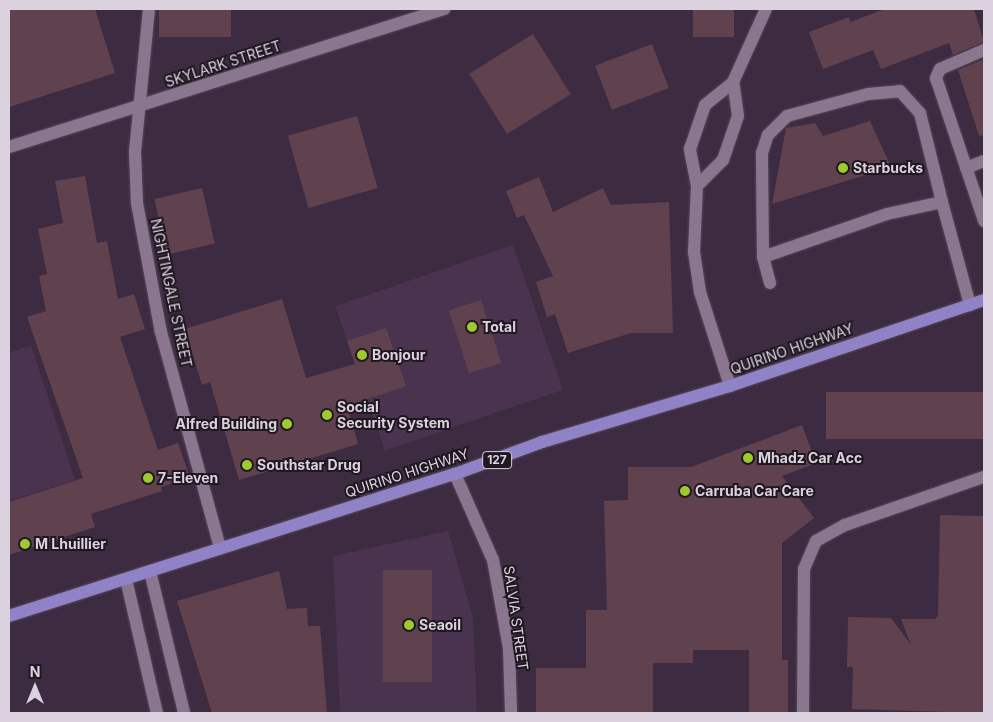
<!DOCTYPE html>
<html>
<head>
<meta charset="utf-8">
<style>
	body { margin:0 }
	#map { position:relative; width:993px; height:722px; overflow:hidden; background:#3d2c41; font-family:Inter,sans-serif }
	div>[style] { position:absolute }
	.built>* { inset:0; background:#49334e; transform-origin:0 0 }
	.building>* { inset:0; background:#5f424e; transform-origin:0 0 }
	.roads { filter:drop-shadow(0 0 1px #58495b) drop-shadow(0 0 1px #58495b) }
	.lane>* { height:12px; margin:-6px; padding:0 6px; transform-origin:6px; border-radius:6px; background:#8b7690 }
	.street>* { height:12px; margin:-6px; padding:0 6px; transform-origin:6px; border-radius:6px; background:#8b7690 }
	.secondary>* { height:12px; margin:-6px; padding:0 6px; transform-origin:6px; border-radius:6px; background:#8b7690 }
	.primary>* { height:12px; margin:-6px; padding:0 6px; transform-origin:6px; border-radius:6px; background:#9082c7 }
	.dots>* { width:14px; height:14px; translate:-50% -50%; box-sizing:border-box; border:2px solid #1f1821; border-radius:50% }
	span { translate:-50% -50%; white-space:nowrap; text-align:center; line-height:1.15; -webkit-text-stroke:4px #1f1821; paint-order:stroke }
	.shield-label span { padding:1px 4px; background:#1f1821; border:1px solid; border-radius:4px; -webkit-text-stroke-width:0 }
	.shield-label { font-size:12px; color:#dcd1df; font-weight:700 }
	.street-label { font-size:14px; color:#dcd1df }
	.poi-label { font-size:14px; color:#dcd1df; font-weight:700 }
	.left { translate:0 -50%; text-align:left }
	.right { translate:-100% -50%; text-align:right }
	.frame { position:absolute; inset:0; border:10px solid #dcd1df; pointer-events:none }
	.north { position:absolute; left:10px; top:662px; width:50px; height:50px; -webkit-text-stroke:4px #1f1821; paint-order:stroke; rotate:0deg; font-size:14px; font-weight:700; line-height:20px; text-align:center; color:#dcd1df }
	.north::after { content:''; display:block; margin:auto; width:18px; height:22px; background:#dcd1df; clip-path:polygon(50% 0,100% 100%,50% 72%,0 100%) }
</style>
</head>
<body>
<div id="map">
	<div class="built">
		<div style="left:513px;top:245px;width:153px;height:188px;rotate:71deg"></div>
		<div style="clip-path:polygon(31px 345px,75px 480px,9px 501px,9px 353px)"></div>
		<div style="clip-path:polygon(448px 531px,473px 618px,477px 713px,340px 713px,333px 556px)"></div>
	</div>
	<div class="building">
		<div style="clip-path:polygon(9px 9px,95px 9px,115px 73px,9px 107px)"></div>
		<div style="left:159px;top:9px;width:72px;height:28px"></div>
		<div style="left:693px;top:9px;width:41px;height:28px"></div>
		<div style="clip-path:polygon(885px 9px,974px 9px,984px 42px,953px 55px,949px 43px,881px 69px,873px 50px,823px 69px,809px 32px,849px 17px,850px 22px)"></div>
		<div style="left:533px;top:34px;width:71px;height:75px;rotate:58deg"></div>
		<div style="left:652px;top:44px;width:47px;height:61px;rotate:69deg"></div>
		<div style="clip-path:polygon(984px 59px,984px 135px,979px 136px,958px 70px)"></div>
		<div style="left:357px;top:116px;width:75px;height:72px;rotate:74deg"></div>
		<div style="clip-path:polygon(870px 121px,891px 167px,772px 204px,786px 128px,815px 123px,823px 136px)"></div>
		<div style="clip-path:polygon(85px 176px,97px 243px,107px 241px,118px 299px,134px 294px,145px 329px,120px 337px,158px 450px,178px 443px,190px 478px,161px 487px,162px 491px,91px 514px,95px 527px,9px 555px,9px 502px,83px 478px,27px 317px,46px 311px,39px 276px,47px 274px,38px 229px,63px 223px,55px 181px)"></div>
		<div style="clip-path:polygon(539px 177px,553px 212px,603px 188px,611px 205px,669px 202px,673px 333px,631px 333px,568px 353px,555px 314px,547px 317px,536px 282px,553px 276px,524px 215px,517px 218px,506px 191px)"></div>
		<div style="left:202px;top:188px;width:57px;height:49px;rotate:77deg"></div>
		<div style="clip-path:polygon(282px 299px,306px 378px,355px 364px,347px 341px,386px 328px,406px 386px,347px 406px,358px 444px,239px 480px,210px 382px,202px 385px,185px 329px)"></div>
		<div style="left:481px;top:300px;width:66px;height:34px;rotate:72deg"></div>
		<div style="left:984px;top:392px;width:47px;height:158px;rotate:90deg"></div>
		<div style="clip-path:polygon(802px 425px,816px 463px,782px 476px,814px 518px,782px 543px,782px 660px,788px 660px,788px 712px,749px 712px,749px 650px,693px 650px,693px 663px,653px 663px,653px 713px,536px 713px,536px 668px,586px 668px,586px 610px,607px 610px,604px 501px,628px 500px,628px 467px,691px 467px)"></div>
		<div style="clip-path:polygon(940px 515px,984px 516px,984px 713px,852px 709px,853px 667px,847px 667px,848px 617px,891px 618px,911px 645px,901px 619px,935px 619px,938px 616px)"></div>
		<div style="left:383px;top:570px;width:49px;height:112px"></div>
		<div style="clip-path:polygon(279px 571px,287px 609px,307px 608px,308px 626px,320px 626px,327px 713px,212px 713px,177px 601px)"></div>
	</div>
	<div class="roads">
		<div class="lane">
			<div style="left:984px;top:50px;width:48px;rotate:156.6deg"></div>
			<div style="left:940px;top:69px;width:10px;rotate:114deg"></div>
			<div style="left:936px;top:78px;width:151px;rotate:71.4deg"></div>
			<div style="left:966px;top:168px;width:19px;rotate:-21deg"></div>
			<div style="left:763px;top:257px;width:104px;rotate:-90.6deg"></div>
			<div style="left:762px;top:153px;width:19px;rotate:-72deg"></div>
			<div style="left:768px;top:135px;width:27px;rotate:-45deg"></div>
			<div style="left:787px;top:116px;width:84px;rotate:-15.2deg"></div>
			<div style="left:868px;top:94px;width:32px;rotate:-5deg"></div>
			<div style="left:900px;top:91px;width:30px;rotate:48deg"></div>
			<div style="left:920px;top:113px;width:92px;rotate:76.1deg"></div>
			<div style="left:770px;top:283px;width:27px;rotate:-105deg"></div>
			<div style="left:763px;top:257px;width:131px;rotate:-19.1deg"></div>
			<div style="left:887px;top:214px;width:56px;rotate:-12.3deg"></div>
			<div style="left:942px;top:202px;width:107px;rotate:74.8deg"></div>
		</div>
		<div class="street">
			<div style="left:9px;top:147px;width:457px;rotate:-17.6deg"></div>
			<div style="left:697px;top:186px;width:37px;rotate:-45deg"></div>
			<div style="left:723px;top:160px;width:46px;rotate:-71.2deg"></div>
			<div style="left:738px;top:116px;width:34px;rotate:-98deg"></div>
			<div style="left:730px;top:386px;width:99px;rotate:-107.7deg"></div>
			<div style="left:700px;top:292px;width:40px;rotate:-98.5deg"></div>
			<div style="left:694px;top:252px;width:66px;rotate:-87.4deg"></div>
			<div style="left:697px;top:186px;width:38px;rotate:-101deg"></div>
			<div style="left:690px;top:149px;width:46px;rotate:-71.2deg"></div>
			<div style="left:705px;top:105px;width:36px;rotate:-39deg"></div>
			<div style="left:733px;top:82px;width:80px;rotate:-65.7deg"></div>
			<div style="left:455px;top:474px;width:94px;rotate:66.2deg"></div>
			<div style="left:493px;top:560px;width:89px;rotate:79.7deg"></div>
			<div style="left:509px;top:648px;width:65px;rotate:88.2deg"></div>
			<div style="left:150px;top:571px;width:146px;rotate:76.5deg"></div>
			<div style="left:126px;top:579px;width:138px;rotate:77deg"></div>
			<div style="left:803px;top:713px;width:144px;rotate:-89.6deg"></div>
			<div style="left:804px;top:569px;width:30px;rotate:-67deg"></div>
			<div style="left:816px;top:541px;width:33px;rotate:-29deg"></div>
			<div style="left:845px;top:525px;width:147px;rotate:-19.1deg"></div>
		</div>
		<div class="secondary">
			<div style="left:149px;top:9px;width:144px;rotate:95.6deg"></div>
			<div style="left:135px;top:152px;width:51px;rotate:87.8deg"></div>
			<div style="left:137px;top:203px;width:131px;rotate:79.5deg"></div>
			<div style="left:161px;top:332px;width:224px;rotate:74.7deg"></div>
		</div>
		<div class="primary">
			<div style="left:9px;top:616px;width:468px;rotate:-17.7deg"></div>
			<div style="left:455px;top:474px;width:93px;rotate:-20.2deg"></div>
			<div style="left:542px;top:442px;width:196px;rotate:-16.6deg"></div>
			<div style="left:730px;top:386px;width:268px;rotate:-18.7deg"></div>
		</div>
	</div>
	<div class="dots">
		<div style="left:843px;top:168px;background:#9eca2e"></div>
		<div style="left:472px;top:327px;background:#9eca2e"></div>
		<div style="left:362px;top:355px;background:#9eca2e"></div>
		<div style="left:327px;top:415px;background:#9eca2e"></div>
		<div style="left:287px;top:424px;background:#9eca2e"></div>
		<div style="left:748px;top:458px;background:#9eca2e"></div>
		<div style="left:247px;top:465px;background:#9eca2e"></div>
		<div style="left:148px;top:478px;background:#9eca2e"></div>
		<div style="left:685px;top:491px;background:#9eca2e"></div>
		<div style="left:25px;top:544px;background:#9eca2e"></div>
		<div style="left:409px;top:625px;background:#9eca2e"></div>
	</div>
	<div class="shield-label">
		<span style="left:497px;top:460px">127</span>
	</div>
	<div class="street-label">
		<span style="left:223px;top:64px;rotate:-18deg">SKYLARK STREET</span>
		<span style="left:171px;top:293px;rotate:78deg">NIGHTINGALE STREET</span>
		<span style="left:792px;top:349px;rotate:-19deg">QUIRINO HIGHWAY</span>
		<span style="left:407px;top:473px;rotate:-18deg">QUIRINO HIGHWAY</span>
		<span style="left:516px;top:618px;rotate:82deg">SALVIA STREET</span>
	</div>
	<div class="poi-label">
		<span class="left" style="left:853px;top:168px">Starbucks</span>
		<span class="left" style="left:482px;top:327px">Total</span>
		<span class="left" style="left:372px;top:355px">Bonjour</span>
		<span class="left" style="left:337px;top:415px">Social<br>Security System</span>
		<span class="right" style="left:277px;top:424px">Alfred Building</span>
		<span class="left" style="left:758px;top:458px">Mhadz Car Acc</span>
		<span class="left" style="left:257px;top:465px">Southstar Drug</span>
		<span class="left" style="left:158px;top:478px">7-Eleven</span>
		<span class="left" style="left:695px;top:491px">Carruba Car Care</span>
		<span class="left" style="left:35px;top:544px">M Lhuillier</span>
		<span class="left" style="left:419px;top:625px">Seaoil</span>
	</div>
	<div class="frame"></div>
	<div class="north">N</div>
</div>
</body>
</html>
